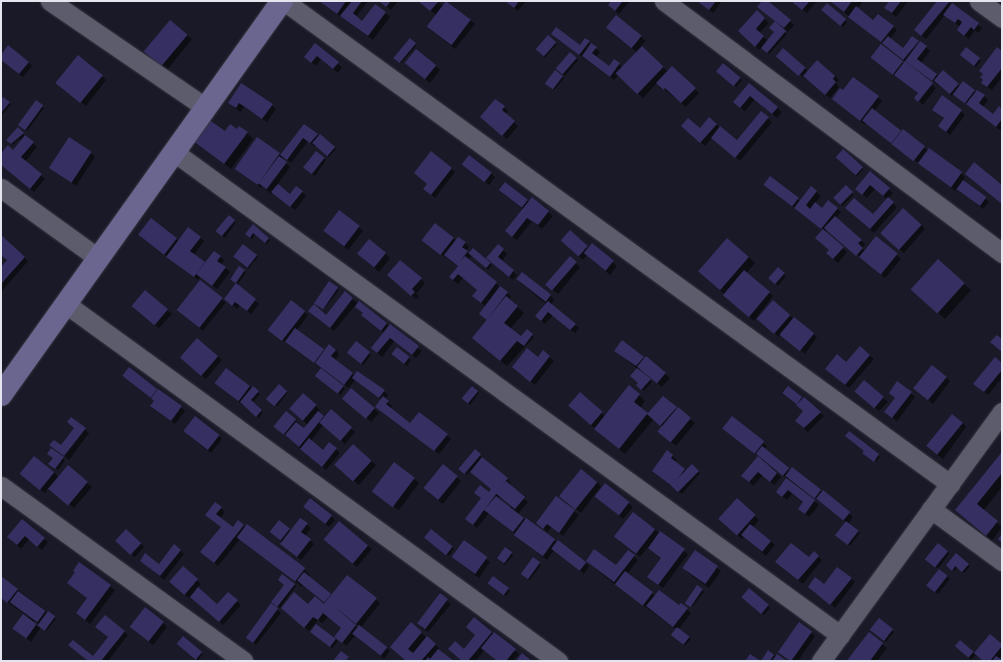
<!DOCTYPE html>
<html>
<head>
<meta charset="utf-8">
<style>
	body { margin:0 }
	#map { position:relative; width:1003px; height:662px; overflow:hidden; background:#1a1927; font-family:"PT Sans Narrow",sans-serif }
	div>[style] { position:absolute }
	.shadow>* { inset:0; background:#0007; transform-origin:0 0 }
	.building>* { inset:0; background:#362f62; transform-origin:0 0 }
	.roads { filter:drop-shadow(0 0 1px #363641) drop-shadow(0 0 1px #363641) }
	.street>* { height:19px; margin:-9.5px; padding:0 9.5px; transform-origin:9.5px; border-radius:9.5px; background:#5c5c6d }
	.secondary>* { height:22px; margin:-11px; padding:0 11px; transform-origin:11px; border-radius:11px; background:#6a6690 }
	span { translate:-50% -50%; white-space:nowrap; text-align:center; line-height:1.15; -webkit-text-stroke:4px #1a1927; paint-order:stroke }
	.frame { position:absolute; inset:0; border:2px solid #e5e5ef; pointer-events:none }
</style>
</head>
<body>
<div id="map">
	<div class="shadow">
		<div style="clip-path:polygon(319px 1px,368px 1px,356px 17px,363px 22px,375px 5px,390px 17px,373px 40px)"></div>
		<div style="clip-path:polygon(380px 1px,398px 1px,391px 10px)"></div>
		<div style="clip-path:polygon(418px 1px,437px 1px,443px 6px,447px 1px,475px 24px,455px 49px,431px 30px,436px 15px)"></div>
		<div style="clip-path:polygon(506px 1px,526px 1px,518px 11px)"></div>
		<div style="clip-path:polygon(613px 1px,630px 1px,619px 14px,613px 9px)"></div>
		<div style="clip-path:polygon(698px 1px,722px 1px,713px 13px)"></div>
		<div style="clip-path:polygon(763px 1px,766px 1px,794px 25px,788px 32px,777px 22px,776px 24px,787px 34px,769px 54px,762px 47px,759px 50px,739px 31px,757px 12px,769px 23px,759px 33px,768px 41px,775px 32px,770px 28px,776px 22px)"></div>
		<div style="clip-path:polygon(792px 1px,817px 1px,807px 13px)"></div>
		<div style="clip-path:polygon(830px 1px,863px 1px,857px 9px,874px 21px,893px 26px,897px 30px,890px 39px,903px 50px,913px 37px,926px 47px,930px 51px,921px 63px,939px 77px,984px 96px,988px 100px,983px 107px,993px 115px,1002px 110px,1002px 128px,1000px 130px,967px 104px,953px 94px,952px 96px,909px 62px,907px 64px,936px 88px,923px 105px,915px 98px,919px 94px,876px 61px,902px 62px,904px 64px,906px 62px)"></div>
		<div style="clip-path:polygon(891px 1px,908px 1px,896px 17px,886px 8px)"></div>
		<div style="clip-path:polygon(938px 1px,948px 1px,982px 28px,978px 33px,975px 30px,969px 39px,962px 33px,960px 27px,945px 15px,926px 39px,919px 34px)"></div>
		<div style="clip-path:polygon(827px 4px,847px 22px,843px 27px,823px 10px)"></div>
		<div style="clip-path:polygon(616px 17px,646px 41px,641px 46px,668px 72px,672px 68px,699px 93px,686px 107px,657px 83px,643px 98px,618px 75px,614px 80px,556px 38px,580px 46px,585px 39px,600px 52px,596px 57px,609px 67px,619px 64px,623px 69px,638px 53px,611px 32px)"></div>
		<div style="clip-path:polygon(170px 22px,192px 39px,167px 70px,150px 56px)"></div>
		<div style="left:548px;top:36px;width:12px;height:18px;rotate:42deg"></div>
		<div style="left:410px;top:39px;width:9px;height:24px;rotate:41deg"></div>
		<div style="clip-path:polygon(315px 45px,342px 67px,338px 73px,321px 59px,316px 66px,310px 61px)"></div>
		<div style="clip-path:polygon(416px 50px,440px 70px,430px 83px,410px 67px)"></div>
		<div style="clip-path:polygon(783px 50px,808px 71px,835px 76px,839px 80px,836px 83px,839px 87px,830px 98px,777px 56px)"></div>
		<div style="clip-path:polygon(1002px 52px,1002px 77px,992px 90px,987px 87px,984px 74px)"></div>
		<div style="left:570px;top:53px;width:11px;height:21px;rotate:41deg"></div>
		<div style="clip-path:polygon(1px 56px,28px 62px,32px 66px,23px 77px,4px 62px)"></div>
		<div style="clip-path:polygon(963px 56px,979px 59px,981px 61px,976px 67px)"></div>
		<div style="left:556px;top:71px;width:11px;height:16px;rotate:41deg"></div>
		<div style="clip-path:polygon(719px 74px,740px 78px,742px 80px,736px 87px)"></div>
		<div style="clip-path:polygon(102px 76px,106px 80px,86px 106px,62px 88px)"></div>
		<div style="clip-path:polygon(242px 84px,276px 109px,267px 122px,244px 107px,240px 112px,229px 103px)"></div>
		<div style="clip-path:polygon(749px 84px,782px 112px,777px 118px,755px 99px,745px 111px,738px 106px)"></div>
		<div style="clip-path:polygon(878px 97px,882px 101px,874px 111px,902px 133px,903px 131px,928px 151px,930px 149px,961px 173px,965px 177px,963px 181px,989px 202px,983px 209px,957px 188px,955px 191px,866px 123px,864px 124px,833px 99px)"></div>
		<div style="clip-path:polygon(495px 100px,508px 111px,505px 115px,518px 126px,507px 139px,481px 117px)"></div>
		<div style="clip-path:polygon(1px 102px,11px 104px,3px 114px,1px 113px)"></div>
		<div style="clip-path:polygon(36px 102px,44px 108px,27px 131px,21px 126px)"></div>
		<div style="clip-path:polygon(933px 109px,961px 111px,965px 115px,950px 135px,943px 130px,944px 119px)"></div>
		<div style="clip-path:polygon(761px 112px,772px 122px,740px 161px,712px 138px,705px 146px,686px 130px,700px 129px,716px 124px,737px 141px)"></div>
		<div style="clip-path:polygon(304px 125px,319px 136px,320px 135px,336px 149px,329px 157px,316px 145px,315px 147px,308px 141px,291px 163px,284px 157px,282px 159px,290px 167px,277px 185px,290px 195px,302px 192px,306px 196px,295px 210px,273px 192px,271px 194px,262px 186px,261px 188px,235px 169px,279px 154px,281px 156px)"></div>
		<div style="clip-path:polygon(18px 129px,37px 147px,25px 162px,45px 179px,34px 192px,1px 165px,1px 148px,4px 151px,13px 151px,21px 141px,19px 139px,13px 145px,8px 140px)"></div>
		<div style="clip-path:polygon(237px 130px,247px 133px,253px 139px,231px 169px,194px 140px)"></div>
		<div style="left:843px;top:150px;width:28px;height:9px;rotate:44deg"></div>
		<div style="clip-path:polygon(316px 152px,326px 160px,315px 176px,306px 170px)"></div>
		<div style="clip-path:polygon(91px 153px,95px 157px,76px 186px,50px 168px)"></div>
		<div style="clip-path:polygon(451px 168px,455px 172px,435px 198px,425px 189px,428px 185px,415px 173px)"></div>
		<div style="clip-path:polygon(467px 169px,491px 173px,495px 177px,489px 185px)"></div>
		<div style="clip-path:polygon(870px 173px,893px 193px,888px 198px,897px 207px,874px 233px,850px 212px,873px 216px,887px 199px,875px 189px,867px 198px,861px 193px)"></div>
		<div style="clip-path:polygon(770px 178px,800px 201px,811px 187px,821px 196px,815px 203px,822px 209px,837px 208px,841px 212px,836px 218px,865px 244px,862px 248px,864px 250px,876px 237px,901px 259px,885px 278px,827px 229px,825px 232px,847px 252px,838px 263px,827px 253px,830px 251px,823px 230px,769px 189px)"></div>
		<div style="clip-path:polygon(506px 183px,529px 202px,532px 199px,553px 216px,542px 229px,532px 221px,517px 240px,510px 235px,523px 210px,504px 194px)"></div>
		<div style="left:846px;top:187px;width:11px;height:16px;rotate:45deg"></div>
		<div style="clip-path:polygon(235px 221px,236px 222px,225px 238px,220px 234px)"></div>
		<div style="clip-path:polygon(921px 225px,925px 229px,904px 253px,885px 237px)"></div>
		<div style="clip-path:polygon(253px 226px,270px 240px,267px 244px,255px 234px,252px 239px,248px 236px)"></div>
		<div style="clip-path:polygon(359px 227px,363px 231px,348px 250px,328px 234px)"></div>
		<div style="clip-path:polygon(570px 231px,588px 248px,592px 244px,617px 266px,610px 275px,587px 255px,583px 260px,566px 244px)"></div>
		<div style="clip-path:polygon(1px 237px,28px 261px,1px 292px,1px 269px,8px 260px,1px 254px)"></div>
		<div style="clip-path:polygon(200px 237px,204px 241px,194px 255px,205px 264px,220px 256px,224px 260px,221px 265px,230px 272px,217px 289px,200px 277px,198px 280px,143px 238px,176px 239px,179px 241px)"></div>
		<div style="clip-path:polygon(453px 238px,456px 241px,458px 238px,465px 243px,469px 247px,466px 251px,469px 254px,473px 249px,492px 265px,488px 270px,472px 256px,468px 260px,507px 293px,511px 297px,509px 299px,524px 313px,510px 329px,521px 338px,527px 331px,534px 337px,507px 366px,480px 344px,488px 320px,483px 317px,485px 306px,478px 300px,478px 290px,463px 278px,458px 284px,454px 281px,450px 277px,458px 266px,423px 241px)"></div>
		<div style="clip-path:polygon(369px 240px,390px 258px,379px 272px,362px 258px)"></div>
		<div style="clip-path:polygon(244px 245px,258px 257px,248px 269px,236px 259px)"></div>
		<div style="clip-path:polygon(498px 245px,507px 254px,502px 261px,517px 275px,513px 280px,492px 262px)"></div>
		<div style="clip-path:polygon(749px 257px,755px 263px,746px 274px,773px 296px,754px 321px,728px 300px,725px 295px,699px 271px)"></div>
		<div style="clip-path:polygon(938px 261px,971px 290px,945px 319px,919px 296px)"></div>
		<div style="clip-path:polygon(576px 263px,580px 267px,558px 294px,552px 289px)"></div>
		<div style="clip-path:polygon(239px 267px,246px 273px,237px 285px,259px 304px,251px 314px,240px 305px,237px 309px,226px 299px,237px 284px,230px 278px)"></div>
		<div style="clip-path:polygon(778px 268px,786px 276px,778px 286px,770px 278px)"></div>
		<div style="clip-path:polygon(523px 273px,551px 296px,554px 300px,551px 305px,579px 328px,575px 333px,553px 315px,545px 324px,540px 320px,546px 304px,521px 283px)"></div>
		<div style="clip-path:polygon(392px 279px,421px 279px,425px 283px,416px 294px,419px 296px,416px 299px)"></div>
		<div style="left:200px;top:282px;width:33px;height:36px;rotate:39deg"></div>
		<div style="clip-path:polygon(329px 282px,339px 290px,323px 310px,315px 304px)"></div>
		<div style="clip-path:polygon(145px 291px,172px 314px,159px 328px,137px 310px)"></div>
		<div style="clip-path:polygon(345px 293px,357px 303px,334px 331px,314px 315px,327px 316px)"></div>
		<div style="clip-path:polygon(304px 312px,308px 315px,297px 330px,325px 352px,336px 350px,339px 354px,335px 360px,355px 376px,384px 391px,388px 395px,385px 399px,392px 406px,390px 409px,410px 424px,447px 435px,451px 439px,439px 454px,380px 411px,381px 399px,355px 380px,349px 388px,341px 383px,345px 389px,340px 395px,316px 376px,322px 369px,274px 334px)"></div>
		<div style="clip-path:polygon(362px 315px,386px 324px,422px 351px,416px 358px,394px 341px,382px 357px,372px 348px,384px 333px)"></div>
		<div style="clip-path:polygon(789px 315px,817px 337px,805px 354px,781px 334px,779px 337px,763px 323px)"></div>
		<div style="clip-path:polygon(860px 347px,874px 359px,849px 388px,830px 373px,846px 363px)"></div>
		<div style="clip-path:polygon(397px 349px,411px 360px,407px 366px,394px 356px)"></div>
		<div style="clip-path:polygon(615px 351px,645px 359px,646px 358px,670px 378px,662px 387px,641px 369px,639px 371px,652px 382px,644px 391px,637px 385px,639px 383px,638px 369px)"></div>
		<div style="clip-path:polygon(543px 352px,554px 361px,535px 385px,517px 371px,538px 358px)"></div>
		<div style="clip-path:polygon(369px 353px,371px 355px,363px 365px,350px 355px)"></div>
		<div style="clip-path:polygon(218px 356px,222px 360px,206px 379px,186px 362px)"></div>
		<div style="clip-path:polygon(1002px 364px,1002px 378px,988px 395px,979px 387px)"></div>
		<div style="clip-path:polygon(227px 369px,260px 394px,252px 403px,263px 412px,259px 418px,220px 387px)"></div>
		<div style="clip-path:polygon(946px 377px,950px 381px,933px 404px,915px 389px)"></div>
		<div style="clip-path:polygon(128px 380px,156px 389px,181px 407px,185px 411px,175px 424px,155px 410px,151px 406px,155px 401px)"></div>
		<div style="clip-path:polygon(864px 382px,888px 402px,879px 411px,860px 395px)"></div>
		<div style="left:279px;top:386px;width:11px;height:17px;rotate:38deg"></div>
		<div style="clip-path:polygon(788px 387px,824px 416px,808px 432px,800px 425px,804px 411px,784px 392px)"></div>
		<div style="clip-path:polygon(473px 388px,479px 393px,470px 405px,463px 399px)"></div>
		<div style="left:351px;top:390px;width:36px;height:12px;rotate:39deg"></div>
		<div style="clip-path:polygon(580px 393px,605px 416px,639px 395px,645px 401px,640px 408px,648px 415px,663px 397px,695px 423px,676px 446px,663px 436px,663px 427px,653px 420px,625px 454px,573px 410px)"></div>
		<div style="clip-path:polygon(890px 393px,911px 393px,915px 397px,897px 421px,890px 416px,896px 399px)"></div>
		<div style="clip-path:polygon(303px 394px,320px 410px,318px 412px,325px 418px,331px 411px,355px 432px,345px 444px,323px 425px,311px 441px,323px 451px,336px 449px,340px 453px,326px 470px,274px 426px,287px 412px,305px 429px,308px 425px,295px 413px)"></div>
		<div style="clip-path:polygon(732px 417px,767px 446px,764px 450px,790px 471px,792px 468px,853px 517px,848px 524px,860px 533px,850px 546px,838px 536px,846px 522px,789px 478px,787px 480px,819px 505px,809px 517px,799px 509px,804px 503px,792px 494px,787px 500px,777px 492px,787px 478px,766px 461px,764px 462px,781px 477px,774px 485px,763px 475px,753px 486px,747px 480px,759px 457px,727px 432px)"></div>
		<div style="clip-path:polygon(963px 423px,966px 427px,943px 459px,932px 451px)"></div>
		<div style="clip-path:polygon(75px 429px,85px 429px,89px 433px,69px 460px,51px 445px,61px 447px)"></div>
		<div style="clip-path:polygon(849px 432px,880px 457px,876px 462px,865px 454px,865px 451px)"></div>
		<div style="clip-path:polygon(188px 435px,218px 435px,222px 439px,211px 453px)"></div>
		<div style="clip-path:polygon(353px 445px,376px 465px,359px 485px,340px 469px)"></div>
		<div style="clip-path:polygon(51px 450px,65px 460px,58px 470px,51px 465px,54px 458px)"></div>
		<div style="clip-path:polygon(evenodd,475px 451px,507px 479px,511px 483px,509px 485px,528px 502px,518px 514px,585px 563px,589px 566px,584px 574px,554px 550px,547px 560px,519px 539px,515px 534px,489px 513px,477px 528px,471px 523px,492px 489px,470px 471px,467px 475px,461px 469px,475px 451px,500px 497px,511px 506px,510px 508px,498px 499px,500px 497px)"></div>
		<div style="clip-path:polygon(668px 452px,677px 460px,675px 462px,687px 472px,692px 466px,700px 473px,682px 494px,657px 474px)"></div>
		<div style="clip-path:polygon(1002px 454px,1002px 487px,983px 511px,1002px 527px,992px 541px,956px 510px)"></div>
		<div style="clip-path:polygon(395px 464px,419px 483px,399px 510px,378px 496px)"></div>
		<div style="clip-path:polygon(443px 466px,461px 481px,443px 504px,429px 493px)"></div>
		<div style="clip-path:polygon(68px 467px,92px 487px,74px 508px,49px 487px,45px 493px,26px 478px,54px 472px,59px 478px)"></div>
		<div style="clip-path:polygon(597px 482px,601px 486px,581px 513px,561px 497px)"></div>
		<div style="clip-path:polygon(605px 484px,633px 507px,623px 519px,600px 500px)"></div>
		<div style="clip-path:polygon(556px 497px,579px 515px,563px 536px,551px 527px,548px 532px,541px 527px)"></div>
		<div style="clip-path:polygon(310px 499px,335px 520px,329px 527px,309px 510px)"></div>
		<div style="clip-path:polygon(737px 499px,759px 520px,753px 527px,775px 545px,766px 556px,744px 537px,742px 539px,724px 523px)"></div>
		<div style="clip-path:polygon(evenodd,221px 508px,225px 512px,220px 518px,233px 528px,238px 522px,245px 527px,247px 525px,304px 569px,310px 575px,309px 578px,330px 595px,324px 601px,318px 597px,317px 598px,324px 606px,347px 576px,376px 599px,380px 603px,361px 627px,390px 651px,384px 659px,355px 636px,346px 646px,340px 640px,342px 629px,328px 617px,322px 623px,318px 620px,309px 631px,286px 612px,309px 606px,316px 596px,303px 585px,302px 587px,240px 539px,218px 566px,206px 556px,222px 527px,211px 518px,221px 508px,347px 616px,359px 626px,358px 628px,346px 618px,347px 616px)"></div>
		<div style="clip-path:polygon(300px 519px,311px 528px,305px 536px,314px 544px,301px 560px,285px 547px,282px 542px,270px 531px,279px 521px,291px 531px)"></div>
		<div style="clip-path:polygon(22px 520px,48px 542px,42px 550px,29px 539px,21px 549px,12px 541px)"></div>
		<div style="clip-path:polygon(339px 522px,372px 549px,357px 567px,329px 544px)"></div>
		<div style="clip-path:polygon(654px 529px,688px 554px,663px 588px,653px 581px,662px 559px,648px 547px,640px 557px,619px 541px)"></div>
		<div style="left:126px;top:530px;width:25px;height:14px;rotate:43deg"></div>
		<div style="clip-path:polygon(427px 539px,453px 547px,454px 549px,449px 556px)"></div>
		<div style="clip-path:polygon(464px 541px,490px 562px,479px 578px,457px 561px)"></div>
		<div style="left:938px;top:545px;width:14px;height:19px;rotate:36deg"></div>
		<div style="left:505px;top:548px;width:11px;height:13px;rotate:41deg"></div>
		<div style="clip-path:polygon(180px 550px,184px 554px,164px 580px,145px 564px,159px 565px)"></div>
		<div style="clip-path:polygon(696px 551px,721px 571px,709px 588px,687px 572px)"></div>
		<div style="clip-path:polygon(957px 554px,970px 566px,964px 573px,958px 567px,954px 571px,947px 565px)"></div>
		<div style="clip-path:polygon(634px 556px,638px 560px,627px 574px,655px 596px,687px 609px,691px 613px,679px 629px,691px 639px,685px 646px,673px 636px,676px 629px,620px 589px,587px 561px,616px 567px)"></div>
		<div style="clip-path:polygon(818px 556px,822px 560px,803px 584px,781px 566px)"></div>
		<div style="left:533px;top:559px;width:10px;height:19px;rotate:37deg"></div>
		<div style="clip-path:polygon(80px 563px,115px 590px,90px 624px,77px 613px,88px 599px)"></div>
		<div style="clip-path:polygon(939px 570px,950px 579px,938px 594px,929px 587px)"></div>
		<div style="clip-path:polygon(evenodd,1px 577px,56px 619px,46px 631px,41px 627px,31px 642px,18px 632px,29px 617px,1px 598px,1px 577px,34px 621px,39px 624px,38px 626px,33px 622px,34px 621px)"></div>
		<div style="clip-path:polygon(493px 577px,510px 591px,506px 596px,491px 584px)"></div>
		<div style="clip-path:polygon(851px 578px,855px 582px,835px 608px,813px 591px,824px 585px)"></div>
		<div style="clip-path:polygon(197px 580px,201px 584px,197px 588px,218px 606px,228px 593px,241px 605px,223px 625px,190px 596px,189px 598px,175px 586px)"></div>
		<div style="clip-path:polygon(294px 584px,296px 586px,280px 608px,274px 603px)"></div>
		<div style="clip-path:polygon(697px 586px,704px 592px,692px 607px,686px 603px)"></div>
		<div style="clip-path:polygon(749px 590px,770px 608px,764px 615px,744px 599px)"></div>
		<div style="clip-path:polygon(440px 595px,451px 604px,428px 632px,421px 627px)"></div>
		<div style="clip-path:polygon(277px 609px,281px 613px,256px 645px,250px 640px)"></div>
		<div style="clip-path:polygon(879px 620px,894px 632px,886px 642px,873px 632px)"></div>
		<div style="clip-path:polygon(163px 623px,167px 627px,153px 645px,135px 631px)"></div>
		<div style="clip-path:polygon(411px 624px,435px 644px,439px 648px,438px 650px,452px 661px,407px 661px,395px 651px)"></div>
		<div style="clip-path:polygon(799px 624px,815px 636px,798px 661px,790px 661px,779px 653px)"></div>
		<div style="left:316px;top:625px;width:27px;height:9px;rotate:36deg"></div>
		<div style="clip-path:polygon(124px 631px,128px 635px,108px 661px,88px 661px)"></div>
		<div style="clip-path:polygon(491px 632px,519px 654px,513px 661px,497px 661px,484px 650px,476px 661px,460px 661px,464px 650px,476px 635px)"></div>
		<div style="clip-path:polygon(869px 634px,887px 648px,877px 661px,851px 661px)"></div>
		<div style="clip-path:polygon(990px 635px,1002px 646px,1002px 655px,999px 659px,1002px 661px,984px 661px,976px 654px,971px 660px,956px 646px,960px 641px,974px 654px)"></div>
		<div style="clip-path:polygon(180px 646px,201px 652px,203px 654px,198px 660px)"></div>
		<div style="clip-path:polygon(774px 655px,785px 661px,762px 661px)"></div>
	</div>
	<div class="building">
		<div style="clip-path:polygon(319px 1px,346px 1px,337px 14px)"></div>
		<div style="clip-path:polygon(352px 1px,362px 1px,353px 13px,362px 21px,375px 4px,386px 12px,368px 36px,340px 16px)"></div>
		<div style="clip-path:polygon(379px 1px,391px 1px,386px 7px)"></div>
		<div style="clip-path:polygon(418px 1px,439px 1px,430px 11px)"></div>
		<div style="left:446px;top:1px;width:31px;height:32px;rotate:37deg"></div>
		<div style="clip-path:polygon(505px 1px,519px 1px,514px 8px)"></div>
		<div style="clip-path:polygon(611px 1px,623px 1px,615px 11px,608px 5px)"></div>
		<div style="clip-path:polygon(697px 1px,716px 1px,709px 10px)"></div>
		<div style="clip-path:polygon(762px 1px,768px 1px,791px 20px,784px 28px,757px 7px)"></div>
		<div style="clip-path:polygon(791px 1px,810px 1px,802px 10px)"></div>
		<div style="clip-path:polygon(830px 1px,852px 1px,844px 12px)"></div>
		<div style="clip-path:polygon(889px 1px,901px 1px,892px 13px,884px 8px)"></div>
		<div style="clip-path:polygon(937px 1px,950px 1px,921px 36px,914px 30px)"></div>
		<div style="left:827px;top:3px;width:25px;height:9px;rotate:40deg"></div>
		<div style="clip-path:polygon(952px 3px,979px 23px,974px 30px,971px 27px,964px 36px,957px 30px,962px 22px,958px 19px,955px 23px,943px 15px)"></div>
		<div style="clip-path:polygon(856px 6px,873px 20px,878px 14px,894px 26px,881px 42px,848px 17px)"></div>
		<div style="clip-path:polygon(757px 10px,765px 18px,756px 29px,764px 36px,755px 47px,738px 31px)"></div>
		<div style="left:616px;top:15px;width:33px;height:16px;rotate:39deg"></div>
		<div style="left:170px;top:20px;width:23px;height:41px;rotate:40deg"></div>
		<div style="clip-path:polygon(775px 21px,786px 31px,767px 53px,761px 48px,774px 32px,769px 28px)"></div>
		<div style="clip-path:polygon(556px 27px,580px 45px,585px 38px,590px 41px,579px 55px,551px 34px)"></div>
		<div style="left:548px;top:35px;width:11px;height:19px;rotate:41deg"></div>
		<div style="clip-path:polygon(888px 36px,903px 48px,912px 36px,919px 41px,903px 60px,882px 43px)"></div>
		<div style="left:410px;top:38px;width:8px;height:26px;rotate:40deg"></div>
		<div style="clip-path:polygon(920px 41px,927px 46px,917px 59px,937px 74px,932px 81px,905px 61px)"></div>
		<div style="clip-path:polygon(315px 43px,339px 62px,333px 69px,317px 56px,311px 63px,304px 57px)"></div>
		<div style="clip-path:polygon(591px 43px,597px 47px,592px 53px,609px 66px,614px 59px,620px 63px,610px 77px,582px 56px)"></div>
		<div style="left:881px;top:44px;width:28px;height:17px;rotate:38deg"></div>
		<div style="clip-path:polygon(8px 45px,29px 62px,19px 74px,1px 60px,1px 55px)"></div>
		<div style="left:642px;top:46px;width:30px;height:38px;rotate:44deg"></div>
		<div style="left:966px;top:47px;width:18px;height:10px;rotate:38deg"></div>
		<div style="clip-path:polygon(997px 47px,1002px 51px,1002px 68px,987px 87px,981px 83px,983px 80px,980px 77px,983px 74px,979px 71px)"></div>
		<div style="left:783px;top:48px;width:30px;height:11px;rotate:41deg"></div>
		<div style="left:416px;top:49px;width:26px;height:18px;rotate:39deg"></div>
		<div style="left:570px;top:52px;width:9px;height:22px;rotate:41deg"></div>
		<div style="left:78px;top:55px;width:32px;height:36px;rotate:39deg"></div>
		<div style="clip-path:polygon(817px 60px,835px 76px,833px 79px,836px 82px,825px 95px,803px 76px)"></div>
		<div style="clip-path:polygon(905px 61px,933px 83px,918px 102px,914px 98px,918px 93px,894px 75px)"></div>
		<div style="left:723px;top:63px;width:23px;height:11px;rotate:40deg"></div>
		<div style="clip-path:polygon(672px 66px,696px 88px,681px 103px,665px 88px,664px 90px,656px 83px)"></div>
		<div style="left:555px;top:70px;width:10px;height:17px;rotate:37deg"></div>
		<div style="left:943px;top:70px;width:21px;height:14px;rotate:41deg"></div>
		<div style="clip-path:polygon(853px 77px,879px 96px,860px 121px,832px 99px,840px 88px,843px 90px)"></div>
		<div style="left:963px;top:81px;width:15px;height:17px;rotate:37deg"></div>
		<div style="clip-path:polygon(241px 83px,273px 104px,262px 119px,239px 103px,236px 108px,228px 103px)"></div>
		<div style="clip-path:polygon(749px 83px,778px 107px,772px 114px,750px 96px,740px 108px,733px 102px)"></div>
		<div style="clip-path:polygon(977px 90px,985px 95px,979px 103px,993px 114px,999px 106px,1002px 109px,1002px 119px,996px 127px,966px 104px)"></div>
		<div style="clip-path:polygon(942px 95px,962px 110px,946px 132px,938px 126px,944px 118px,932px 110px)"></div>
		<div style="clip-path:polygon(3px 97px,10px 102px,1px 113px,1px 100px)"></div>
		<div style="clip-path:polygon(495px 99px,505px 106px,502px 110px,515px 121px,502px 136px,480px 117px)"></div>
		<div style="left:36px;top:100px;width:9px;height:31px;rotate:36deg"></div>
		<div style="left:872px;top:108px;width:37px;height:16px;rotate:38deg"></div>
		<div style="clip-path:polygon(761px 111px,769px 117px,735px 158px,711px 138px,720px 126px,737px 140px)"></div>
		<div style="clip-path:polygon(709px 117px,717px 124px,700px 143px,681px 126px,688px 118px,700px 128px)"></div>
		<div style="clip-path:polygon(208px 119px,225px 131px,230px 124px,237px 129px,239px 126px,248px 132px,224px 164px,192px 140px)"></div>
		<div style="clip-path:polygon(304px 124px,318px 134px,310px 143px,303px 138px,287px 160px,280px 155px)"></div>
		<div style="clip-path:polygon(18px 127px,24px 133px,11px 144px,6px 140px)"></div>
		<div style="left:903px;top:129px;width:28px;height:19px;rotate:38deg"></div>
		<div style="left:320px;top:134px;width:20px;height:12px;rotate:41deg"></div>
		<div style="clip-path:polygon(25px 135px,34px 142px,21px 157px,42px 174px,30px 189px,1px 165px,1px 153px,8px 145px,13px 150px)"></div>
		<div style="left:69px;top:137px;width:27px;height:37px;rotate:33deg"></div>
		<div style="left:257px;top:137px;width:28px;height:39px;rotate:35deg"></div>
		<div style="left:929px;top:148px;width:41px;height:19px;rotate:36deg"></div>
		<div style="left:843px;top:149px;width:27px;height:11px;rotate:42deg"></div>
		<div style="left:316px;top:151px;width:11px;height:21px;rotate:38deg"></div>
		<div style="clip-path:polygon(431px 151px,452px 168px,431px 195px,423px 189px,427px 184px,414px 173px)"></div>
		<div style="left:469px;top:155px;width:29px;height:12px;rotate:38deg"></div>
		<div style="left:279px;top:156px;width:10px;height:34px;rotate:37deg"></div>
		<div style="clip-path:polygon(974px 162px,1002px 185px,1002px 204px,965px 174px)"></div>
		<div style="clip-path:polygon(870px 171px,890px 188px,883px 196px,870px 185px,862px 195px,855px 189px)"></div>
		<div style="left:770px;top:176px;width:36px;height:11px;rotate:37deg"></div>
		<div style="left:963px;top:180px;width:29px;height:11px;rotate:36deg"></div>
		<div style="left:505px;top:182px;width:29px;height:10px;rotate:38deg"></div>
		<div style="clip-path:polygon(278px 184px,290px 194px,296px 186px,303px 191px,290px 207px,271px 192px)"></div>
		<div style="left:846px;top:185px;width:10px;height:18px;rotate:45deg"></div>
		<div style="clip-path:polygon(811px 186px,817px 191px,806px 205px,810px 209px,815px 202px,822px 208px,828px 200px,838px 208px,821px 229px,794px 208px)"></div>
		<div style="clip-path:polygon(532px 197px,549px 211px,538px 225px,527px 218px,512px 237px,505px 231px)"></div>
		<div style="clip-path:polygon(888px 197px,894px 202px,870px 229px,845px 208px,854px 198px,873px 214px)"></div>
		<div style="left:903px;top:208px;width:25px;height:34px;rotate:42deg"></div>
		<div style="left:339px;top:210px;width:26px;height:26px;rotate:37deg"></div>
		<div style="left:229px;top:215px;width:8px;height:21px;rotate:40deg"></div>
		<div style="clip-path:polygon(835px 216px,862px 240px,858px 243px,863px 248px,856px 256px,824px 228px)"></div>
		<div style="left:151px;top:218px;width:33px;height:21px;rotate:38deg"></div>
		<div style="left:435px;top:223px;width:24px;height:22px;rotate:38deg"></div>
		<div style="clip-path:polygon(253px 224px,269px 238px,265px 243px,253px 233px,250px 238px,245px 234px)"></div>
		<div style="clip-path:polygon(188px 227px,201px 237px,190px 251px,205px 262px,194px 277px,166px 257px)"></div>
		<div style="clip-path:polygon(823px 229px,844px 247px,833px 259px,826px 253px,829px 250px,815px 238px)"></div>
		<div style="left:570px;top:230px;width:24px;height:14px;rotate:42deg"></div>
		<div style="clip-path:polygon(1px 235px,25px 257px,1px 284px,1px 267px,7px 260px,1px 255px)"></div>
		<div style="left:876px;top:236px;width:28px;height:27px;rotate:39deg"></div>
		<div style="clip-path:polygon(458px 237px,466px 242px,462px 247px,468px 251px,459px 263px,465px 256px,497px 282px,481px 303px,472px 296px,477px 290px,458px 274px,453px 280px,449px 277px,458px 266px,444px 255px)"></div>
		<div style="left:727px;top:238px;width:29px;height:44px;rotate:41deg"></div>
		<div style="left:369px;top:239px;width:22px;height:19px;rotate:39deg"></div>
		<div style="left:592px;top:243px;width:28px;height:13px;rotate:39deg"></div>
		<div style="left:243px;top:244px;width:18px;height:16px;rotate:38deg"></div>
		<div style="clip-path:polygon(498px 244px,504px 249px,498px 257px,514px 270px,509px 277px,486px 258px)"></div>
		<div style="left:473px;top:248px;width:23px;height:7px;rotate:40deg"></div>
		<div style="clip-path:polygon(214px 251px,221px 256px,217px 261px,226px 267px,212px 286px,196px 274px)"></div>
		<div style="left:570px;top:256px;width:9px;height:38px;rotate:41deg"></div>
		<div style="left:938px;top:259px;width:36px;height:41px;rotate:42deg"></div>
		<div style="clip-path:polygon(400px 260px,422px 278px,412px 289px,415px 292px,411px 296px,387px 275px)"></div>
		<div style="left:239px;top:266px;width:7px;height:16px;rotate:34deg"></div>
		<div style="left:778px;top:267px;width:9px;height:15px;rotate:41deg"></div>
		<div style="left:744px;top:270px;width:34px;height:33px;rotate:40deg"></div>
		<div style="left:522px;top:272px;width:37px;height:9px;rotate:38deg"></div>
		<div style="left:200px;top:280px;width:29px;height:38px;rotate:38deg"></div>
		<div style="left:329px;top:281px;width:11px;height:27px;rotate:34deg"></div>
		<div style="clip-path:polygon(236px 283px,256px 299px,247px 311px,235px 302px,232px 306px,224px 299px)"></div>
		<div style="left:500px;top:286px;width:10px;height:35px;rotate:37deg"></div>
		<div style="left:145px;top:290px;width:30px;height:21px;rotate:40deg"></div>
		<div style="clip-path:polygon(345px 291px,353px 298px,330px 328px,308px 311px,314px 304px,326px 315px)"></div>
		<div style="clip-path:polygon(506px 296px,518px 306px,504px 323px,521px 336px,527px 329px,533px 334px,524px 346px,517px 341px,500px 361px,472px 338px)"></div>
		<div style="left:291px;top:300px;width:18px;height:38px;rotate:38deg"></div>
		<div style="left:773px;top:300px;width:23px;height:25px;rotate:41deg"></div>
		<div style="clip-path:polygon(359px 301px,387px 323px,381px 331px,361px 315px,363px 313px,355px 307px)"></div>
		<div style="clip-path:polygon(548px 301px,576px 324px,570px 330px,548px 312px,541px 321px,535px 316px)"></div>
		<div style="left:794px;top:317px;width:26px;height:23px;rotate:39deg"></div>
		<div style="clip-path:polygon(390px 324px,419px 346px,412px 355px,390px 338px,377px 353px,371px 348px)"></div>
		<div style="left:295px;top:328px;width:36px;height:17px;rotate:36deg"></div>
		<div style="clip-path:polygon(997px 335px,1002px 339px,1002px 352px,990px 342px)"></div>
		<div style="left:197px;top:338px;width:28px;height:26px;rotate:41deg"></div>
		<div style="clip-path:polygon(622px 340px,644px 357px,636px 366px,614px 351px)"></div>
		<div style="left:356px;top:341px;width:18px;height:15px;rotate:38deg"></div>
		<div style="clip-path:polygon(329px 344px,336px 350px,331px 356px,353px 373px,344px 385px,315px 363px)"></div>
		<div style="clip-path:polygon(860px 346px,870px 355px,845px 385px,825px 369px,837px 354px,846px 362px)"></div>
		<div style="left:397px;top:347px;width:16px;height:9px;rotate:38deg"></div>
		<div style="clip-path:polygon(527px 348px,538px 357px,543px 350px,550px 356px,530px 382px,512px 367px)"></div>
		<div style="left:646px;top:356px;width:26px;height:14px;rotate:40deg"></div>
		<div style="clip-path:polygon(995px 357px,1002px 363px,1002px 370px,984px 392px,973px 384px)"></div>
		<div style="left:932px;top:365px;width:19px;height:30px;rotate:39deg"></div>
		<div style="left:129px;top:367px;width:36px;height:11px;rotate:38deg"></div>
		<div style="left:226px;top:368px;width:30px;height:19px;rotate:37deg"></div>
		<div style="left:321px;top:368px;width:29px;height:10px;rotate:38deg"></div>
		<div style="clip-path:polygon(637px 368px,651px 379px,641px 390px,636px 385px,638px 383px,630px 376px)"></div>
		<div style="clip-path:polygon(357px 371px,385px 390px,379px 398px,352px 378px)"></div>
		<div style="left:864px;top:380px;width:26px;height:15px;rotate:40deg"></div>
		<div style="clip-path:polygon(897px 381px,912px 392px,892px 418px,884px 412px,895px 398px,889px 393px)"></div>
		<div style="left:279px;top:384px;width:11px;height:20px;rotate:41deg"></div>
		<div style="clip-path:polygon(629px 385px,640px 394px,634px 402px,648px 413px,663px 396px,677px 407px,660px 426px,647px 414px,619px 449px,594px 429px)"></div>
		<div style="clip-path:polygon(253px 386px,259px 391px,251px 400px,262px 410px,256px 417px,240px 402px)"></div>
		<div style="left:472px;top:386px;width:8px;height:16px;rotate:40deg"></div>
		<div style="left:788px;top:386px;width:18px;height:9px;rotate:38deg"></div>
		<div style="left:351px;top:388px;width:31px;height:14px;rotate:40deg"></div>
		<div style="clip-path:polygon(158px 389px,182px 406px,171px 421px,150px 406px,154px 401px,151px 398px)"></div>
		<div style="left:580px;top:392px;width:30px;height:18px;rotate:41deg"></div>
		<div style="left:303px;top:393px;width:18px;height:21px;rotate:41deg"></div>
		<div style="clip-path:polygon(383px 396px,389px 401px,386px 404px,410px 423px,419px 412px,448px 434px,434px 451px,375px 407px)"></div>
		<div style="clip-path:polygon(804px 397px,821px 412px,804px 428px,795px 421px,803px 411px,796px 405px)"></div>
		<div style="left:678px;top:407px;width:17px;height:32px;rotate:40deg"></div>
		<div style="left:331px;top:409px;width:28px;height:18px;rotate:41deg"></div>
		<div style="left:286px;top:411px;width:13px;height:20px;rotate:39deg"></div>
		<div style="clip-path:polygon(318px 411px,324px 416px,299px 447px,285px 435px,296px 422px,304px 428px)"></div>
		<div style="left:952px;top:414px;width:14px;height:41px;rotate:39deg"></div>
		<div style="left:195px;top:416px;width:31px;height:19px;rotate:38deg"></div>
		<div style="left:732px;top:416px;width:41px;height:16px;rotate:38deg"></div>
		<div style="clip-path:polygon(71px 417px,86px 428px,64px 456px,49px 445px,54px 440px,61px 445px,74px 428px,67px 422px)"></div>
		<div style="clip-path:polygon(849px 431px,879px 454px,874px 462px,862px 453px,864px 451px,845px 436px)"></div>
		<div style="clip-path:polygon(309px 438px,323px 450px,329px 442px,337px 448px,322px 467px,300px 449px)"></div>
		<div style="left:353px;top:444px;width:25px;height:28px;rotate:42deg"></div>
		<div style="left:762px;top:446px;width:35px;height:10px;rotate:39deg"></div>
		<div style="clip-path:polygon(51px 448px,64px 457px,55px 469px,48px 464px,53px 458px,47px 454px)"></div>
		<div style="left:475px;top:449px;width:8px;height:26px;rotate:40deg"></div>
		<div style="clip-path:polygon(667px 450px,673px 455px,671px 458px,685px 469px,672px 486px,652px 471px)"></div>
		<div style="clip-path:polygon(1002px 452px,1002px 473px,977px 504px,998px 521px,986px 536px,955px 510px)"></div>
		<div style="left:34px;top:456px;width:26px;height:23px;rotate:39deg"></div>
		<div style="clip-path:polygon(758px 456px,777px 473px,770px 482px,758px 472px,749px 482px,741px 476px)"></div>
		<div style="clip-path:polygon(482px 457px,508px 478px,485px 509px,496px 496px,524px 518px,513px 532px,484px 510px,473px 525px,465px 519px,481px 498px,474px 493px,480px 485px,489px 492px,491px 489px,470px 472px)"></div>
		<div style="left:394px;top:462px;width:26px;height:37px;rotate:37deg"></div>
		<div style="left:443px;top:464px;width:19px;height:31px;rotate:39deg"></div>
		<div style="left:692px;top:464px;width:10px;height:30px;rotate:45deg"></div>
		<div style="left:68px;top:465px;width:26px;height:31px;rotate:40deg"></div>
		<div style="left:792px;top:467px;width:37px;height:11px;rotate:38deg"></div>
		<div style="left:581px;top:469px;width:21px;height:35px;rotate:39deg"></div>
		<div style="clip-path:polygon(786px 478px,815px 500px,805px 514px,798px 509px,803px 502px,788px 490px,782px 497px,776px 492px)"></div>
		<div style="left:506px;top:481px;width:25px;height:16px;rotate:40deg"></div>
		<div style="left:605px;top:483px;width:31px;height:17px;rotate:38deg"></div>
		<div style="left:823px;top:490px;width:35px;height:11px;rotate:39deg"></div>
		<div style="clip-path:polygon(556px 496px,575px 510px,559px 533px,547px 524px,543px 529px,536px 523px)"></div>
		<div style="left:310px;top:498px;width:28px;height:11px;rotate:38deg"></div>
		<div style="left:737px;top:498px;width:25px;height:28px;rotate:42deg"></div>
		<div style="clip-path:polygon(215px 502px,222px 507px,216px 514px,233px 527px,238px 520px,244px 525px,214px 563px,200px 552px,221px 527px,205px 515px)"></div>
		<div style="left:633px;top:512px;width:28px;height:31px;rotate:38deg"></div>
		<div style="clip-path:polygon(300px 518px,308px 523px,301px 532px,311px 539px,297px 557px,280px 544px)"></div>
		<div style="left:526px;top:518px;width:36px;height:21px;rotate:36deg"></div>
		<div style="clip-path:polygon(22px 519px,45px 538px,37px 547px,25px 536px,17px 545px,7px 537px)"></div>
		<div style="left:279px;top:520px;width:14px;height:15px;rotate:39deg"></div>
		<div style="left:339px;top:521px;width:38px;height:24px;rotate:40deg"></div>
		<div style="left:846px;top:521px;width:16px;height:18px;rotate:38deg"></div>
		<div style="left:247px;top:524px;width:73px;height:17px;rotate:37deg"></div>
		<div style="left:750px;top:524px;width:27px;height:14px;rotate:39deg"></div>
		<div style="left:126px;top:529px;width:21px;height:16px;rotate:43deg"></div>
		<div style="left:431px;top:529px;width:28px;height:11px;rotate:39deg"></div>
		<div style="clip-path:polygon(660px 531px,685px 549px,658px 585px,647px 577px,661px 558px,648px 548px)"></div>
		<div style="clip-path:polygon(1002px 534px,1002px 543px,998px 539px)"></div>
		<div style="left:464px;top:540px;width:29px;height:21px;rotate:36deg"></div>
		<div style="left:558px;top:540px;width:36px;height:11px;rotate:38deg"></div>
		<div style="clip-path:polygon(791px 543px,809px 557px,814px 551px,819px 556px,798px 580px,775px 562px)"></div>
		<div style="left:938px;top:543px;width:13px;height:21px;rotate:39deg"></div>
		<div style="clip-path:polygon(174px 544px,181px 550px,160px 576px,140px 561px,145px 553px,159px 564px)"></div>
		<div style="left:505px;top:547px;width:9px;height:14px;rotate:36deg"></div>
		<div style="clip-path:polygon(594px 549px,616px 565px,628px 550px,635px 555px,614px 582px,586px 561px)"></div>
		<div style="left:695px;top:550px;width:28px;height:22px;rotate:35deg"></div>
		<div style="clip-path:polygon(956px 553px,969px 564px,962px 572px,955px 566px,952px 571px,946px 565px)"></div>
		<div style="left:533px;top:557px;width:9px;height:21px;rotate:36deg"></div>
		<div style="clip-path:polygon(79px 562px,111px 585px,85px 620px,76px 613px,87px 598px,67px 583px,75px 572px,73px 571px)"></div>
		<div style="left:183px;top:566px;width:20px;height:21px;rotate:41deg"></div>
		<div style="clip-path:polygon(837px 567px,852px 578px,830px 605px,808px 587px,815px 577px,824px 584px)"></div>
		<div style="left:939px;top:569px;width:11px;height:21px;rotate:38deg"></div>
		<div style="left:625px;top:571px;width:35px;height:17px;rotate:37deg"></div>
		<div style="left:304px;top:572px;width:35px;height:11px;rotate:39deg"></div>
		<div style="clip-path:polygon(282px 574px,295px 584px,277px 607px,271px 602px,284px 585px,278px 580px)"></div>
		<div style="clip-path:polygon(347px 575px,377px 598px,356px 624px,334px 606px,356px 625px,342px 643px,334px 637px,341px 628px,323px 613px,318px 620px,313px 617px,304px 628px,281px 608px,294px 592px,308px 604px,315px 596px,324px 604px)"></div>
		<div style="clip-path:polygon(1px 576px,18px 589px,7px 603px,1px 598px)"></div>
		<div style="left:493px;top:576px;width:20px;height:9px;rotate:37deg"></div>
		<div style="left:697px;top:585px;width:7px;height:22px;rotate:34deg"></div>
		<div style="clip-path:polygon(198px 587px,217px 604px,228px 592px,238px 600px,219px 622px,190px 597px)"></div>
		<div style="left:749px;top:588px;width:26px;height:12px;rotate:40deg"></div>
		<div style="clip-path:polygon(659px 590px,679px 605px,681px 603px,688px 608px,673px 627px,646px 606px)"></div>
		<div style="left:18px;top:591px;width:34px;height:14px;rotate:36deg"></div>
		<div style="left:440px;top:593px;width:10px;height:38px;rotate:37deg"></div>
		<div style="left:271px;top:603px;width:9px;height:43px;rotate:36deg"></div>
		<div style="left:145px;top:607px;width:24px;height:25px;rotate:38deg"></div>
		<div style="left:48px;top:611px;width:9px;height:18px;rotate:36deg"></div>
		<div style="left:23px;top:614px;width:17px;height:18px;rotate:36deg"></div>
		<div style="clip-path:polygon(105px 615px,125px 631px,101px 661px,88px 661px,68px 645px,73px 640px,93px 656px,108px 637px,95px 627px)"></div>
		<div style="clip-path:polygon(474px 617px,492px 632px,468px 661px,462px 661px,448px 649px,455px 641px,464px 649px,475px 635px,466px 627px)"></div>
		<div style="left:879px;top:618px;width:18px;height:15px;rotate:38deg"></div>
		<div style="clip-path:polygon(411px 622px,422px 632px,408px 649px,413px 653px,427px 636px,436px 644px,421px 661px,406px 661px,390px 647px)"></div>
		<div style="left:799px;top:622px;width:16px;height:37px;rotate:35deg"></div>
		<div style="left:316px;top:624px;width:25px;height:10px;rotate:37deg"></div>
		<div style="left:359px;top:625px;width:36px;height:11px;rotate:38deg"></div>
		<div style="left:677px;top:627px;width:16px;height:10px;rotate:38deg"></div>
		<div style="clip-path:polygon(494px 632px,516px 649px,506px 661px,497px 661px,481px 648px)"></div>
		<div style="clip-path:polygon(869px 632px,883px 643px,870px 661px,850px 661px,848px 659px)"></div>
		<div style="clip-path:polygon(990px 634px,1002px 644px,1002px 646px,990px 661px,983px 661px,974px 653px)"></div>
		<div style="left:183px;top:636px;width:25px;height:10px;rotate:40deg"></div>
		<div style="left:960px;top:640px;width:18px;height:8px;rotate:41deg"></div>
		<div style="clip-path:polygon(438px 649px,454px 661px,425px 661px,428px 657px,430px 659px)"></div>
		<div style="clip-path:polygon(768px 650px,774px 655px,770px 661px,761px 661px)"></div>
		<div style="clip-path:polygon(341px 651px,349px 657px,345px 661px,333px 661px)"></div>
		<div style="clip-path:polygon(522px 653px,532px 661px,516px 661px)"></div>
		<div style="clip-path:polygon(750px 654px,761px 661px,745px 661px)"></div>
		<div style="clip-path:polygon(777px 654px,787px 661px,772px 661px)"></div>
		<div style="clip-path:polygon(996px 656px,1002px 660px,1002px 661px,992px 661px)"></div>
	</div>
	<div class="roads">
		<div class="street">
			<div style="left:50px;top:1px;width:189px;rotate:34.4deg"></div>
			<div style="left:284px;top:1px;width:823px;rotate:35.95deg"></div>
			<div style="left:664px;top:1px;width:422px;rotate:36.7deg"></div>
			<div style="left:979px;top:1px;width:29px;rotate:36deg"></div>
			<div style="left:174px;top:152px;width:823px;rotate:35.95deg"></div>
			<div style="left:1px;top:188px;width:120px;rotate:35.8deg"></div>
			<div style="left:66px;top:304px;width:608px;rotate:35.97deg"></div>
			<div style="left:1px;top:486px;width:299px;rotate:35.8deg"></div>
			<div style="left:931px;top:509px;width:88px;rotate:36.2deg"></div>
			<div style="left:821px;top:661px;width:308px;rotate:-54deg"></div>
		</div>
		<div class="secondary">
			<div style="left:1px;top:395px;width:484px;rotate:-54.5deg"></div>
		</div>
	</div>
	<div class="frame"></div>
</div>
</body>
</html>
